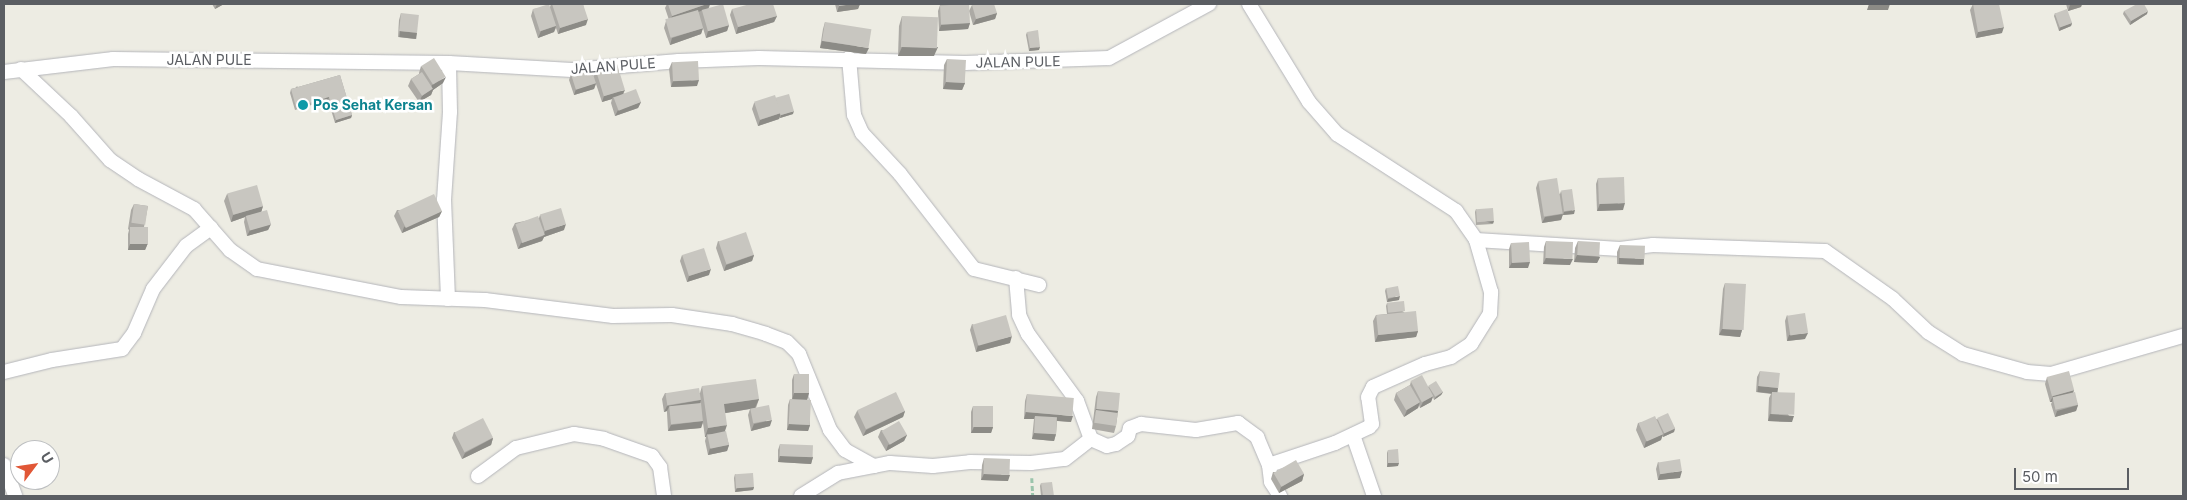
<!DOCTYPE html>
<html>
<head>
<meta charset="utf-8">
<style>
	body { margin:0 }
	#map { position:relative; width:2187px; height:500px; overflow:hidden; background:#edece3; font-family:Inter,sans-serif }
	div>[style] { position:absolute }
	.path>* { height:2.5px; margin-top:-1.25px; transform-origin:0; background:repeating-linear-gradient(90deg,#9ac4ab 0 5px,transparent 0 7.5px) }
	.roads { filter:drop-shadow(0 0 1px #b4b5ba) drop-shadow(0 0 1px #b4b5ba) }
	.minor>* { height:14px; margin:-7px; padding:0 7px; transform-origin:7px; border-radius:7px; background:#fff }
	.wall>* { inset:0; background:#acaaa5 }
	.shaded-wall>* { inset:0; background:#8c8b86; transform-origin:0 0 }
	.building>* { inset:0; background:#c8c6c0; transform-origin:0 0 }
	.dots>* { width:14px; height:14px; translate:-50% -50%; box-sizing:border-box; border:2px solid #fff; border-radius:50% }
	span { translate:-50% -50%; white-space:nowrap; text-align:center; line-height:1.15; -webkit-text-stroke:5px #fff; paint-order:stroke }
	.street-label { font-size:14px; color:#5b5e63 }
	.culture-label { font-size:14px; color:#0d838f; font-weight:700 }
	.left { translate:0 -50%; text-align:left }
	.frame { position:absolute; inset:0; border:5px solid #5b5e63; pointer-events:none }
	.north { position:absolute; left:10px; top:440px; width:50px; height:50px; box-sizing:border-box; background:#fff; border:1px solid #bdbfc1; border-radius:50%; rotate:59deg; font-size:14px; font-weight:700; line-height:20px; text-align:center; color:#5b5e63 }
	.north::after { content:''; display:block; margin:auto; width:18px; height:22px; background:#e15736; clip-path:polygon(50% 0,100% 100%,50% 72%,0 100%) }
	.scale { position:absolute; left:2014px; top:468px; width:115px; height:22px; box-sizing:border-box; border:2px solid #5b5e63; border-top:0; padding-left:6px; font-size:15px; line-height:18px; white-space:nowrap; color:#5b5e63; -webkit-text-stroke:4px #fff; paint-order:stroke }
</style>
</head>
<body>
<div id="map">
	<div class="path">
		<div style="left:1032px;top:478px;width:18px;rotate:87deg"></div>
	</div>
	<div class="roads">
		<div class="minor">
			<div style="left:1249px;top:4px;width:115px;rotate:58.5deg"></div>
			<div style="left:1309px;top:102px;width:43px;rotate:48.8deg"></div>
			<div style="left:1337px;top:134px;width:142px;rotate:32.9deg"></div>
			<div style="left:1456px;top:211px;width:35px;rotate:55deg"></div>
			<div style="left:1476px;top:240px;width:144px;rotate:3.6deg"></div>
			<div style="left:1620px;top:249px;width:33px;rotate:-7deg"></div>
			<div style="left:1653px;top:245px;width:172px;rotate:2deg"></div>
			<div style="left:1825px;top:251px;width:83px;rotate:35.2deg"></div>
			<div style="left:1893px;top:299px;width:48px;rotate:43.3deg"></div>
			<div style="left:1928px;top:332px;width:41px;rotate:32.2deg"></div>
			<div style="left:1963px;top:354px;width:66px;rotate:15.7deg"></div>
			<div style="left:2027px;top:372px;width:24px;rotate:5deg"></div>
			<div style="left:2051px;top:374px;width:137px;rotate:-16.1deg"></div>
			<div style="left:849px;top:58px;width:57px;rotate:85deg"></div>
			<div style="left:854px;top:115px;width:20px;rotate:66deg"></div>
			<div style="left:862px;top:133px;width:56px;rotate:47.2deg"></div>
			<div style="left:900px;top:174px;width:120px;rotate:52.1deg"></div>
			<div style="left:974px;top:269px;width:67px;rotate:13.8deg"></div>
			<div style="left:21px;top:69px;width:69px;rotate:43.2deg"></div>
			<div style="left:71px;top:116px;width:59px;rotate:48.4deg"></div>
			<div style="left:110px;top:160px;width:34px;rotate:34deg"></div>
			<div style="left:138px;top:179px;width:64px;rotate:28.2deg"></div>
			<div style="left:194px;top:209px;width:55px;rotate:48.7deg"></div>
			<div style="left:230px;top:250px;width:33px;rotate:35deg"></div>
			<div style="left:257px;top:269px;width:147px;rotate:11deg"></div>
			<div style="left:401px;top:297px;width:84px;rotate:2deg"></div>
			<div style="left:485px;top:300px;width:129px;rotate:7.1deg"></div>
			<div style="left:613px;top:316px;width:59px;rotate:-1deg"></div>
			<div style="left:672px;top:315px;width:61px;rotate:8.5deg"></div>
			<div style="left:732px;top:324px;width:35px;rotate:16deg"></div>
			<div style="left:766px;top:334px;width:22px;rotate:21deg"></div>
			<div style="left:787px;top:342px;width:17px;rotate:45deg"></div>
			<div style="left:799px;top:354px;width:82px;rotate:67.8deg"></div>
			<div style="left:830px;top:430px;width:25px;rotate:53deg"></div>
			<div style="left:845px;top:450px;width:33px;rotate:29deg"></div>
			<div style="left:4px;top:72px;width:110px;rotate:-6.8deg"></div>
			<div style="left:113px;top:59px;width:336px;rotate:0.7deg"></div>
			<div style="left:449px;top:63px;width:123px;rotate:3.3deg"></div>
			<div style="left:572px;top:70px;width:107px;rotate:-4.8deg"></div>
			<div style="left:679px;top:61px;width:80px;rotate:-2.1deg"></div>
			<div style="left:759px;top:58px;width:206px;rotate:1.4deg"></div>
			<div style="left:965px;top:63px;width:144px;rotate:-2deg"></div>
			<div style="left:1109px;top:58px;width:114px;rotate:-28.4deg"></div>
			<div style="left:1016px;top:278px;width:37px;rotate:85deg"></div>
			<div style="left:1019px;top:315px;width:21px;rotate:65deg"></div>
			<div style="left:1028px;top:334px;width:83px;rotate:53.8deg"></div>
			<div style="left:1077px;top:401px;width:40px;rotate:69.8deg"></div>
			<div style="left:1091px;top:439px;width:17px;rotate:24deg"></div>
			<div style="left:1107px;top:446px;width:9px;rotate:-13deg"></div>
			<div style="left:1116px;top:444px;width:14px;rotate:-34deg"></div>
			<div style="left:1128px;top:436px;width:8px;rotate:-76deg"></div>
			<div style="left:1130px;top:428px;width:12px;rotate:-20deg"></div>
			<div style="left:1141px;top:424px;width:55px;rotate:6.2deg"></div>
			<div style="left:1196px;top:430px;width:43px;rotate:-9.5deg"></div>
			<div style="left:1238px;top:423px;width:24px;rotate:36deg"></div>
			<div style="left:1257px;top:437px;width:30px;rotate:67deg"></div>
			<div style="left:1269px;top:465px;width:70px;rotate:-18.4deg"></div>
			<div style="left:1335px;top:443px;width:38px;rotate:-25deg"></div>
			<div style="left:1369px;top:427px;width:4px;rotate:-45deg"></div>
			<div style="left:1372px;top:424px;width:27px;rotate:-98deg"></div>
			<div style="left:1368px;top:397px;width:11px;rotate:-63deg"></div>
			<div style="left:1373px;top:387px;width:57px;rotate:-23.9deg"></div>
			<div style="left:1425px;top:364px;width:27px;rotate:-15deg"></div>
			<div style="left:1451px;top:357px;width:24px;rotate:-33deg"></div>
			<div style="left:1471px;top:344px;width:36px;rotate:-58deg"></div>
			<div style="left:1490px;top:314px;width:22px;rotate:-87deg"></div>
			<div style="left:1491px;top:292px;width:54px;rotate:-106.1deg"></div>
			<div style="left:448px;top:299px;width:99px;rotate:-92.3deg"></div>
			<div style="left:444px;top:200px;width:88px;rotate:-86.1deg"></div>
			<div style="left:450px;top:112px;width:49px;rotate:-91.2deg"></div>
			<div style="left:4px;top:372px;width:49px;rotate:-14deg"></div>
			<div style="left:52px;top:360px;width:71px;rotate:-8.9deg"></div>
			<div style="left:122px;top:349px;width:20px;rotate:-53deg"></div>
			<div style="left:134px;top:333px;width:48px;rotate:-66.6deg"></div>
			<div style="left:153px;top:289px;width:54px;rotate:-52.5deg"></div>
			<div style="left:186px;top:246px;width:31px;rotate:-36deg"></div>
			<div style="left:1353px;top:435px;width:65px;rotate:71deg"></div>
			<div style="left:4px;top:465px;width:33px;rotate:70deg"></div>
			<div style="left:1269px;top:465px;width:17px;rotate:83deg"></div>
			<div style="left:1271px;top:482px;width:17px;rotate:57deg"></div>
			<div style="left:478px;top:476px;width:47px;rotate:-36.4deg"></div>
			<div style="left:516px;top:448px;width:60px;rotate:-13.6deg"></div>
			<div style="left:574px;top:434px;width:30px;rotate:9deg"></div>
			<div style="left:604px;top:439px;width:51px;rotate:19.5deg"></div>
			<div style="left:652px;top:456px;width:14px;rotate:54deg"></div>
			<div style="left:660px;top:467px;width:29px;rotate:82deg"></div>
			<div style="left:801px;top:496px;width:44px;rotate:-31.9deg"></div>
			<div style="left:838px;top:473px;width:37px;rotate:-11deg"></div>
			<div style="left:874px;top:466px;width:16px;rotate:-11deg"></div>
			<div style="left:890px;top:463px;width:43px;rotate:4deg"></div>
			<div style="left:933px;top:466px;width:37px;rotate:-6deg"></div>
			<div style="left:970px;top:462px;width:61px;rotate:0.9deg"></div>
			<div style="left:1031px;top:463px;width:34px;rotate:-7deg"></div>
			<div style="left:1065px;top:459px;width:33px;rotate:-38deg"></div>
		</div>
	</div>
	<div class="wall">
		<div style="clip-path:polygon(212px 4px,224px 4px,215px 9px)"></div>
		<div style="clip-path:polygon(551px 4px,583px 4px,586px 25px,558px 34px,556px 28px,554px 32px,538px 38px,531px 16px,533px 9px,550px 7px)"></div>
		<div style="clip-path:polygon(667px 4px,710px 4px,709px 8px,729px 25px,727px 31px,706px 38px,703px 28px,701px 34px,670px 45px,664px 28px,666px 21px,669px 20px,665px 8px)"></div>
		<div style="clip-path:polygon(835px 4px,860px 4px,858px 9px,837px 12px)"></div>
		<div style="clip-path:polygon(938px 4px,953px 4px,953px 5px,970px 23px,968px 29px,939px 31px,938px 11px,940px 5px,951px 5px)"></div>
		<div style="clip-path:polygon(1973px 4px,2002px 33px,1976px 38px,1970px 10px)"></div>
		<div style="clip-path:polygon(2066px 4px,2082px 4px,2081px 7px,2068px 11px)"></div>
		<div style="clip-path:polygon(972px 5px,997px 13px,995px 19px,973px 25px,969px 11px)"></div>
		<div style="clip-path:polygon(732px 9px,777px 16px,774px 22px,736px 34px,730px 15px)"></div>
		<div style="clip-path:polygon(2124px 11px,2147px 14px,2130px 25px,2123px 14px)"></div>
		<div style="clip-path:polygon(401px 13px,417px 33px,415px 39px,398px 37px,399px 20px)"></div>
		<div style="clip-path:polygon(2055px 13px,2072px 23px,2071px 26px,2059px 31px,2054px 16px)"></div>
		<div style="clip-path:polygon(902px 16px,934px 56px,898px 56px,899px 26px)"></div>
		<div style="clip-path:polygon(825px 22px,866px 54px,820px 48px,823px 29px)"></div>
		<div style="clip-path:polygon(1027px 32px,1039px 50px,1029px 51px,1026px 35px)"></div>
		<div style="clip-path:polygon(947px 59px,965px 83px,962px 90px,943px 89px,944px 65px)"></div>
		<div style="clip-path:polygon(672px 62px,697px 86px,671px 87px,669px 69px)"></div>
		<div style="clip-path:polygon(421px 66px,443px 83px,433px 90px,431px 95px,419px 102px,408px 86px,411px 79px,419px 74px,419px 73px)"></div>
		<div style="clip-path:polygon(596px 71px,623px 93px,641px 102px,638px 108px,615px 116px,611px 103px,612px 99px,602px 102px,596px 84px,594px 89px,574px 95px,569px 80px,571px 74px,594px 76px)"></div>
		<div style="clip-path:polygon(340px 75px,352px 115px,351px 118px,335px 123px,328px 100px,295px 110px,290px 93px,291px 89px)"></div>
		<div style="clip-path:polygon(776px 98px,793px 114px,780px 118px,780px 117px,779px 119px,758px 126px,752px 109px,754px 103px)"></div>
		<div style="clip-path:polygon(1598px 178px,1623px 210px,1597px 211px,1596px 184px)"></div>
		<div style="clip-path:polygon(1538px 182px,1560px 194px,1561px 191px,1574px 214px,1563px 215px,1563px 214px,1561px 220px,1542px 223px,1536px 188px)"></div>
		<div style="clip-path:polygon(227px 194px,263px 206px,261px 212px,271px 224px,268px 230px,247px 236px,244px 222px,245px 217px,231px 222px,224px 201px)"></div>
		<div style="clip-path:polygon(134px 204px,148px 206px,144px 227px,148px 243px,145px 250px,128px 250px,128px 234px,129px 230px,128px 229px,131px 210px)"></div>
		<div style="clip-path:polygon(1476px 209px,1493px 224px,1476px 225px,1475px 212px)"></div>
		<div style="clip-path:polygon(397px 210px,442px 211px,439px 217px,402px 233px,394px 216px)"></div>
		<div style="clip-path:polygon(540px 215px,564px 230px,544px 237px,542px 241px,518px 249px,512px 229px,515px 223px,539px 218px)"></div>
		<div style="clip-path:polygon(718px 241px,754px 255px,752px 261px,724px 271px,716px 248px)"></div>
		<div style="clip-path:polygon(1546px 241px,1570px 265px,1543px 264px,1544px 247px)"></div>
		<div style="clip-path:polygon(1578px 241px,1600px 257px,1597px 263px,1574px 262px,1575px 248px)"></div>
		<div style="clip-path:polygon(1511px 243px,1528px 268px,1509px 268px,1509px 249px)"></div>
		<div style="clip-path:polygon(1620px 245px,1642px 265px,1617px 264px,1617px 252px)"></div>
		<div style="clip-path:polygon(682px 255px,709px 275px,687px 282px,680px 261px)"></div>
		<div style="clip-path:polygon(1725px 283px,1742px 330px,1740px 337px,1719px 335px,1723px 289px)"></div>
		<div style="clip-path:polygon(1386px 288px,1399px 300px,1387px 302px,1385px 291px)"></div>
		<div style="clip-path:polygon(1387px 303px,1404px 312px,1418px 331px,1416px 337px,1375px 342px,1373px 321px,1376px 315px,1387px 314px,1386px 306px)"></div>
		<div style="clip-path:polygon(1787px 315px,1805px 339px,1787px 341px,1785px 321px)"></div>
		<div style="clip-path:polygon(972px 324px,1010px 343px,976px 352px,970px 330px)"></div>
		<div style="clip-path:polygon(1760px 371px,1778px 388px,1777px 392px,1792px 422px,1768px 421px,1769px 398px,1771px 394px,1756px 392px,1757px 377px)"></div>
		<div style="clip-path:polygon(794px 374px,809px 393px,807px 400px,810px 425px,808px 431px,787px 430px,788px 405px,790px 399px,792px 399px,792px 380px)"></div>
		<div style="clip-path:polygon(2047px 377px,2074px 390px,2073px 392px,2078px 405px,2076px 411px,2055px 417px,2051px 404px,2052px 402px,2050px 402px,2045px 384px)"></div>
		<div style="clip-path:polygon(1411px 381px,1428px 387px,1429px 386px,1443px 392px,1441px 395px,1434px 400px,1433px 397px,1431px 402px,1420px 408px,1419px 405px,1418px 408px,1404px 417px,1394px 400px,1396px 393px,1410px 385px)"></div>
		<div style="clip-path:polygon(702px 386px,759px 399px,756px 408px,770px 426px,751px 431px,748px 415px,750px 409px,725px 413px,725px 431px,729px 445px,727px 451px,708px 455px,705px 441px,706px 437px,705px 437px,703px 423px,701px 428px,668px 431px,667px 413px,667px 411px,664px 412px,662px 399px,665px 393px,700px 393px)"></div>
		<div style="clip-path:polygon(1098px 391px,1118px 411px,1116px 426px,1114px 433px,1092px 429px,1096px 397px)"></div>
		<div style="clip-path:polygon(1027px 394px,1071px 422px,1057px 421px,1056px 434px,1054px 441px,1032px 439px,1034px 419px,1024px 419px,1025px 401px)"></div>
		<div style="clip-path:polygon(973px 406px,993px 427px,991px 433px,971px 433px,971px 412px)"></div>
		<div style="clip-path:polygon(857px 411px,905px 411px,903px 417px,863px 436px,854px 417px)"></div>
		<div style="clip-path:polygon(1657px 419px,1675px 428px,1674px 432px,1663px 437px,1662px 436px,1661px 440px,1644px 448px,1636px 430px,1638px 423px)"></div>
		<div style="clip-path:polygon(881px 430px,907px 435px,904px 441px,886px 451px,878px 437px)"></div>
		<div style="clip-path:polygon(454px 432px,493px 438px,491px 445px,462px 459px,452px 438px)"></div>
		<div style="clip-path:polygon(780px 444px,813px 457px,811px 464px,778px 462px,778px 450px)"></div>
		<div style="clip-path:polygon(1388px 450px,1398px 466px,1387px 467px,1387px 453px)"></div>
		<div style="clip-path:polygon(984px 458px,1008px 481px,981px 480px,982px 465px)"></div>
		<div style="clip-path:polygon(1658px 462px,1680px 478px,1658px 480px,1656px 469px)"></div>
		<div style="clip-path:polygon(1273px 472px,1304px 474px,1302px 481px,1279px 493px,1271px 479px)"></div>
		<div style="clip-path:polygon(735px 474px,754px 487px,753px 490px,735px 492px,734px 478px)"></div>
		<div style="clip-path:polygon(1041px 483px,1054px 496px,1041px 496px,1040px 486px)"></div>
	</div>
	<div class="shaded-wall">
		<div style="clip-path:polygon(217px 4px,224px 4px,215px 9px)"></div>
		<div style="clip-path:polygon(707px 4px,710px 4px,708px 9px,702px 10px,701px 11px,670px 22px,672px 16px)"></div>
		<div style="clip-path:polygon(853px 4px,860px 4px,858px 9px,837px 12px,839px 6px)"></div>
		<div style="clip-path:polygon(938px 4px,953px 4px,953px 5px)"></div>
		<div style="clip-path:polygon(1869px 4px,1890px 4px,1888px 10px,1867px 10px)"></div>
		<div style="clip-path:polygon(2073px 4px,2082px 4px,2081px 7px,2068px 11px,2070px 5px)"></div>
		<div style="clip-path:polygon(2148px 11px,2147px 14px,2130px 25px,2131px 21px)"></div>
		<div style="clip-path:polygon(997px 13px,995px 19px,973px 25px,976px 19px)"></div>
		<div style="clip-path:polygon(777px 16px,774px 22px,736px 34px,738px 27px)"></div>
		<div style="clip-path:polygon(588px 19px,586px 25px,558px 34px,560px 28px)"></div>
		<div style="clip-path:polygon(970px 23px,968px 29px,939px 31px,941px 25px)"></div>
		<div style="clip-path:polygon(2072px 23px,2071px 26px,2059px 31px,2060px 27px)"></div>
		<div style="clip-path:polygon(729px 25px,727px 31px,706px 38px,708px 31px)"></div>
		<div style="clip-path:polygon(556px 26px,554px 32px,538px 38px,541px 31px)"></div>
		<div style="clip-path:polygon(2004px 27px,2002px 33px,1976px 38px,1978px 32px)"></div>
		<div style="clip-path:polygon(703px 28px,701px 34px,670px 45px,672px 38px)"></div>
		<div style="left:400px;top:31px;width:17px;height:6px;rotate:7deg"></div>
		<div style="clip-path:polygon(822px 41px,869px 48px,866px 54px,820px 48px)"></div>
		<div style="clip-path:polygon(902px 47px,938px 47px,934px 56px,898px 56px)"></div>
		<div style="clip-path:polygon(1040px 47px,1039px 50px,1029px 51px,1030px 48px)"></div>
		<div style="clip-path:polygon(446px 77px,443px 83px,433px 90px,431px 95px,419px 102px,422px 96px,430px 90px,432px 85px)"></div>
		<div style="clip-path:polygon(699px 80px,697px 86px,671px 87px,673px 81px)"></div>
		<div style="clip-path:polygon(946px 82px,965px 83px,962px 90px,943px 89px)"></div>
		<div style="clip-path:polygon(596px 83px,594px 89px,574px 95px,576px 89px)"></div>
		<div style="clip-path:polygon(625px 90px,622px 96px,613px 97px,612px 99px,602px 102px,604px 96px)"></div>
		<div style="left:329px;top:97px;width:3px;height:34px;rotate:108deg"></div>
		<div style="clip-path:polygon(641px 102px,638px 108px,615px 116px,618px 110px)"></div>
		<div style="clip-path:polygon(794px 111px,793px 114px,780px 118px,781px 115px)"></div>
		<div style="clip-path:polygon(781px 113px,779px 119px,758px 126px,760px 120px)"></div>
		<div style="clip-path:polygon(352px 115px,351px 118px,335px 123px,336px 120px)"></div>
		<div style="clip-path:polygon(1625px 203px,1623px 210px,1597px 211px,1600px 204px)"></div>
		<div style="clip-path:polygon(263px 206px,261px 213px,246px 216px,245px 217px,231px 222px,233px 215px)"></div>
		<div style="clip-path:polygon(1575px 210px,1574px 214px,1563px 215px,1564px 212px)"></div>
		<div style="clip-path:polygon(442px 211px,439px 217px,402px 233px,404px 227px)"></div>
		<div style="clip-path:polygon(1563px 214px,1561px 220px,1542px 223px,1545px 217px)"></div>
		<div style="left:1494px;top:221px;width:3px;height:17px;rotate:108deg"></div>
		<div style="clip-path:polygon(271px 224px,268px 230px,247px 236px,250px 230px)"></div>
		<div style="clip-path:polygon(566px 224px,564px 230px,544px 237px,542px 241px,518px 249px,521px 243px,543px 236px,545px 231px)"></div>
		<div style="clip-path:polygon(148px 243px,145px 250px,128px 250px,130px 244px)"></div>
		<div style="clip-path:polygon(754px 255px,752px 261px,724px 271px,726px 265px)"></div>
		<div style="clip-path:polygon(1577px 255px,1600px 257px,1597px 263px,1574px 262px)"></div>
		<div style="clip-path:polygon(1546px 258px,1573px 259px,1570px 265px,1543px 264px)"></div>
		<div style="left:1619px;top:258px;width:25px;height:6px;rotate:2deg"></div>
		<div style="clip-path:polygon(1512px 262px,1530px 262px,1528px 268px,1509px 268px)"></div>
		<div style="clip-path:polygon(711px 269px,709px 275px,687px 282px,689px 276px)"></div>
		<div style="clip-path:polygon(1400px 296px,1399px 300px,1387px 302px,1388px 299px)"></div>
		<div style="clip-path:polygon(1722px 329px,1742px 330px,1740px 337px,1719px 335px)"></div>
		<div style="clip-path:polygon(1418px 331px,1416px 337px,1375px 342px,1378px 335px)"></div>
		<div style="clip-path:polygon(1808px 333px,1805px 339px,1787px 341px,1789px 335px)"></div>
		<div style="clip-path:polygon(1012px 336px,1010px 343px,976px 352px,978px 345px)"></div>
		<div style="left:1758px;top:386px;width:20px;height:6px;rotate:6deg"></div>
		<div style="clip-path:polygon(2074px 390px,2072px 396px,2053px 398px,2052px 402px,2050px 402px,2053px 396px)"></div>
		<div style="clip-path:polygon(1443px 392px,1441px 395px,1434px 400px,1436px 397px)"></div>
		<div style="clip-path:polygon(794px 393px,809px 393px,807px 400px,792px 400px)"></div>
		<div style="clip-path:polygon(1433px 396px,1431px 402px,1420px 408px,1423px 402px)"></div>
		<div style="clip-path:polygon(759px 399px,755px 408px,720px 414px,724px 404px)"></div>
		<div style="clip-path:polygon(701px 400px,699px 406px,669px 407px,667px 411px,664px 412px,667px 406px)"></div>
		<div style="clip-path:polygon(1420px 402px,1418px 408px,1404px 417px,1407px 410px)"></div>
		<div style="clip-path:polygon(2078px 405px,2076px 411px,2055px 417px,2057px 411px)"></div>
		<div style="clip-path:polygon(1096px 409px,1118px 411px,1115px 418px,1096px 410px,1094px 415px)"></div>
		<div style="clip-path:polygon(905px 411px,903px 417px,863px 436px,866px 430px)"></div>
		<div style="clip-path:polygon(1026px 412px,1073px 416px,1071px 422px,1035px 419px,1035px 416px,1034px 419px,1024px 419px)"></div>
		<div style="clip-path:polygon(1770px 414px,1794px 416px,1792px 422px,1768px 421px)"></div>
		<div style="clip-path:polygon(772px 420px,770px 426px,751px 431px,754px 424px)"></div>
		<div style="clip-path:polygon(703px 421px,701px 428px,668px 431px,671px 425px)"></div>
		<div style="clip-path:polygon(789px 424px,810px 425px,808px 431px,787px 430px)"></div>
		<div style="clip-path:polygon(727px 425px,724px 434px,707px 434px,706px 437px,705px 437px,708px 428px)"></div>
		<div style="clip-path:polygon(974px 427px,993px 427px,991px 433px,971px 433px)"></div>
		<div style="clip-path:polygon(1675px 428px,1674px 432px,1663px 437px,1664px 433px)"></div>
		<div style="clip-path:polygon(1034px 433px,1056px 434px,1054px 441px,1032px 439px)"></div>
		<div style="clip-path:polygon(1663px 434px,1661px 440px,1644px 448px,1646px 441px)"></div>
		<div style="clip-path:polygon(907px 435px,904px 441px,886px 451px,888px 445px)"></div>
		<div style="clip-path:polygon(493px 438px,491px 445px,462px 459px,465px 453px)"></div>
		<div style="clip-path:polygon(729px 445px,727px 451px,708px 455px,710px 448px)"></div>
		<div style="clip-path:polygon(780px 456px,813px 457px,811px 464px,778px 462px)"></div>
		<div style="clip-path:polygon(1388px 463px,1399px 463px,1398px 466px,1387px 467px)"></div>
		<div style="clip-path:polygon(1682px 471px,1680px 478px,1658px 480px,1660px 474px)"></div>
		<div style="clip-path:polygon(984px 474px,1010px 475px,1008px 481px,981px 480px)"></div>
		<div style="clip-path:polygon(1304px 474px,1302px 481px,1279px 493px,1281px 487px)"></div>
		<div style="clip-path:polygon(754px 487px,753px 490px,735px 492px,737px 488px)"></div>
	</div>
	<div class="building">
		<div style="left:549px;top:4px;width:23px;height:17px;rotate:72deg"></div>
		<div style="clip-path:polygon(552px 4px,583px 4px,588px 19px,560px 28px)"></div>
		<div style="clip-path:polygon(668px 4px,707px 4px,672px 16px)"></div>
		<div style="left:723px;top:4px;width:22px;height:22px;rotate:74deg"></div>
		<div style="clip-path:polygon(750px 4px,773px 4px,777px 16px,738px 27px,732px 9px)"></div>
		<div style="clip-path:polygon(839px 4px,853px 4px,839px 6px)"></div>
		<div style="left:969px;top:4px;width:19px;height:29px;rotate:87deg"></div>
		<div style="clip-path:polygon(975px 4px,994px 4px,997px 13px,976px 19px,972px 5px)"></div>
		<div style="clip-path:polygon(1973px 4px,1999px 4px,2004px 27px,1978px 32px)"></div>
		<div style="clip-path:polygon(2137px 4px,2144px 4px,2148px 11px,2131px 21px,2124px 11px)"></div>
		<div style="left:2067px;top:9px;width:15px;height:13px;rotate:70deg"></div>
		<div style="left:698px;top:10px;width:19px;height:34px;rotate:74deg"></div>
		<div style="left:401px;top:13px;width:18px;height:18px;rotate:6deg"></div>
		<div style="left:902px;top:16px;width:36px;height:31px;rotate:2deg"></div>
		<div style="left:825px;top:22px;width:47px;height:19px;rotate:9deg"></div>
		<div style="clip-path:polygon(1038px 30px,1040px 47px,1030px 48px,1027px 32px)"></div>
		<div style="left:434px;top:58px;width:22px;height:15px;rotate:58deg"></div>
		<div style="left:947px;top:59px;width:19px;height:23px;rotate:3deg"></div>
		<div style="left:698px;top:61px;width:19px;height:26px;rotate:87deg"></div>
		<div style="left:617px;top:64px;width:27px;height:22px;rotate:73deg"></div>
		<div style="left:591px;top:68px;width:16px;height:21px;rotate:72deg"></div>
		<div style="left:422px;top:72px;width:20px;height:13px;rotate:57deg"></div>
		<div style="clip-path:polygon(340px 75px,352px 115px,336px 120px,329px 97px,296px 107px,291px 89px)"></div>
		<div style="left:636px;top:89px;width:14px;height:24px;rotate:69deg"></div>
		<div style="left:789px;top:94px;width:18px;height:14px;rotate:74deg"></div>
		<div style="left:775px;top:95px;width:19px;height:22px;rotate:72deg"></div>
		<div style="left:1624px;top:177px;width:26px;height:26px;rotate:88deg"></div>
		<div style="left:1557px;top:178px;width:36px;height:19px;rotate:81deg"></div>
		<div style="left:257px;top:185px;width:22px;height:31px;rotate:74deg"></div>
		<div style="left:1572px;top:189px;width:21px;height:11px;rotate:82deg"></div>
		<div style="left:434px;top:194px;width:19px;height:40px;rotate:65deg"></div>
		<div style="left:134px;top:204px;width:14px;height:19px;rotate:8deg"></div>
		<div style="left:561px;top:208px;width:17px;height:22px;rotate:73deg"></div>
		<div style="left:1493px;top:208px;width:13px;height:17px;rotate:86deg"></div>
		<div style="left:267px;top:210px;width:15px;height:22px;rotate:74deg"></div>
		<div style="left:538px;top:216px;width:20px;height:24px;rotate:70deg"></div>
		<div style="left:130px;top:227px;width:18px;height:17px"></div>
		<div style="left:746px;top:232px;width:24px;height:29px;rotate:71deg"></div>
		<div style="left:1546px;top:241px;width:27px;height:17px;rotate:2deg"></div>
		<div style="left:1578px;top:241px;width:22px;height:14px;rotate:3deg"></div>
		<div style="left:1529px;top:242px;width:20px;height:18px;rotate:87deg"></div>
		<div style="left:1620px;top:245px;width:25px;height:13px;rotate:2deg"></div>
		<div style="left:704px;top:248px;width:22px;height:23px;rotate:72deg"></div>
		<div style="left:1725px;top:283px;width:21px;height:46px;rotate:3deg"></div>
		<div style="left:1398px;top:286px;width:10px;height:12px;rotate:79deg"></div>
		<div style="left:1404px;top:301px;width:10px;height:17px;rotate:84deg"></div>
		<div style="left:1416px;top:311px;width:20px;height:40px;rotate:84deg"></div>
		<div style="left:1805px;top:313px;width:20px;height:18px;rotate:81deg"></div>
		<div style="left:1006px;top:315px;width:22px;height:35px;rotate:74deg"></div>
		<div style="left:1760px;top:371px;width:20px;height:15px;rotate:6deg"></div>
		<div style="left:2069px;top:371px;width:20px;height:23px;rotate:75deg"></div>
		<div style="left:794px;top:374px;width:15px;height:19px"></div>
		<div style="left:1422px;top:375px;width:24px;height:13px;rotate:62deg"></div>
		<div style="clip-path:polygon(756px 379px,759px 399px,724px 404px,727px 425px,708px 428px,702px 386px)"></div>
		<div style="left:1436px;top:381px;width:13px;height:9px;rotate:58deg"></div>
		<div style="left:1410px;top:385px;width:20px;height:16px;rotate:60deg"></div>
		<div style="left:699px;top:388px;width:12px;height:34px;rotate:81deg"></div>
		<div style="left:1098px;top:391px;width:22px;height:18px;rotate:5deg"></div>
		<div style="left:896px;top:392px;width:21px;height:43px;rotate:65deg"></div>
		<div style="left:1772px;top:392px;width:23px;height:22px;rotate:2deg"></div>
		<div style="left:2075px;top:392px;width:13px;height:23px;rotate:77deg"></div>
		<div style="left:1027px;top:394px;width:47px;height:18px;rotate:5deg"></div>
		<div style="left:790px;top:399px;width:21px;height:25px;rotate:3deg"></div>
		<div style="left:701px;top:403px;width:18px;height:32px;rotate:84deg"></div>
		<div style="left:769px;top:405px;width:15px;height:19px;rotate:79deg"></div>
		<div style="left:973px;top:406px;width:20px;height:21px"></div>
		<div style="left:1096px;top:410px;width:22px;height:13px;rotate:8deg"></div>
		<div style="left:1668px;top:413px;width:17px;height:12px;rotate:65deg"></div>
		<div style="left:1035px;top:416px;width:22px;height:17px;rotate:3deg"></div>
		<div style="left:1655px;top:416px;width:20px;height:18px;rotate:66deg"></div>
		<div style="left:483px;top:418px;width:22px;height:32px;rotate:63deg"></div>
		<div style="left:899px;top:421px;width:16px;height:20px;rotate:60deg"></div>
		<div style="left:726px;top:431px;width:14px;height:19px;rotate:78deg"></div>
		<div style="left:780px;top:444px;width:33px;height:12px;rotate:2deg"></div>
		<div style="clip-path:polygon(1398px 449px,1399px 463px,1388px 463px,1388px 450px)"></div>
		<div style="left:984px;top:458px;width:26px;height:16px;rotate:2deg"></div>
		<div style="left:1680px;top:459px;width:12px;height:22px;rotate:81deg"></div>
		<div style="left:1296px;top:460px;width:16px;height:26px;rotate:60deg"></div>
		<div style="left:753px;top:473px;width:14px;height:18px;rotate:86deg"></div>
		<div style="clip-path:polygon(1052px 482px,1054px 496px,1043px 496px,1041px 483px)"></div>
	</div>
	<div class="dots">
		<div style="left:303px;top:105px;background:#0f9aa8"></div>
	</div>
	<div class="street-label">
		<span style="left:209px;top:60px">JALAN PULE</span>
		<span style="left:1018px;top:62px;rotate:-1deg">JALAN PULE</span>
		<span style="left:613px;top:66px;rotate:-4deg">JALAN PULE</span>
	</div>
	<div class="culture-label">
		<span class="left" style="left:313px;top:105px">Pos Sehat Kersan</span>
	</div>
	<div class="frame"></div>
	<div class="north">U</div>
	<div class="scale">50 m</div>
</div>
</body>
</html>
